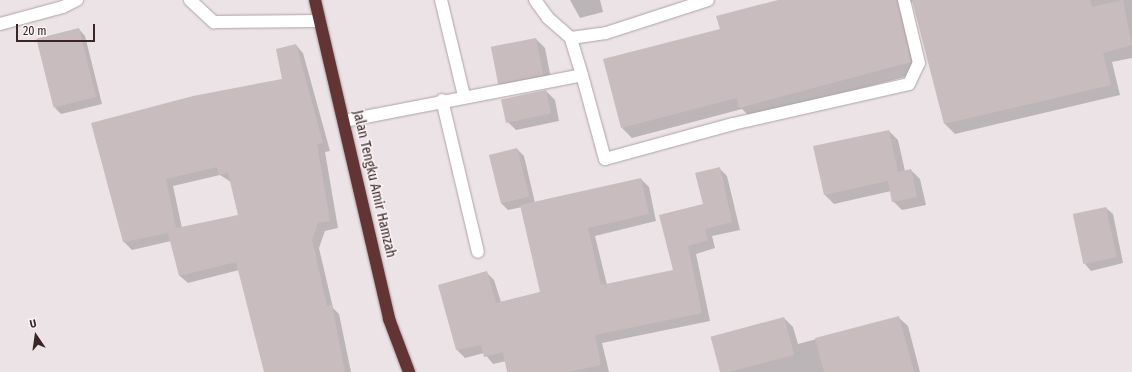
<!DOCTYPE html>
<html>
<head>
<meta charset="utf-8">
<style>
	body { margin:0 }
	#map { position:relative; width:1132px; height:372px; overflow:hidden; background:#ebe3e5; font-family:"Fira Sans Condensed",sans-serif }
	div>[style] { position:absolute }
	.shadow>* { inset:0; background:#0003 }
	.building>* { inset:0; background:#c9bcbf; transform-origin:0 0 }
	.roads { filter:drop-shadow(0 0 1px #afa2a4) drop-shadow(0 0 1px #afa2a4) }
	.minor>* { height:12px; margin:-6px; padding:0 6px; transform-origin:6px; border-radius:6px; background:#fff }
	.highway>* { height:12px; margin:-6px; padding:0 6px; transform-origin:6px; border-radius:6px; background:#633434 }
	span { translate:-50% -50%; white-space:nowrap; text-align:center; line-height:1.15; -webkit-text-stroke:3px #f8f3f5; paint-order:stroke }
	.street-label { font-size:14px; color:#3b2526 }
	.north { position:absolute; left:16px; top:316px; width:40px; height:40px; -webkit-text-stroke:3px #f8f3f5; paint-order:stroke; rotate:347deg; font-size:11px; font-weight:700; line-height:16px; text-align:center; color:#3b2526 }
	.north::after { content:''; display:block; margin:auto; width:14px; height:18px; background:#3b2526; clip-path:polygon(50% 0,100% 100%,50% 72%,0 100%) }
	.scale { position:absolute; left:16px; top:24px; width:79px; height:18px; box-sizing:border-box; border:2px solid #3b2526; border-top:0; padding-left:5px; font-size:12px; line-height:14px; white-space:nowrap; color:#3b2526; -webkit-text-stroke:3px #f8f3f5; paint-order:stroke }
</style>
</head>
<body>
<div id="map">
	<div class="shadow">
		<div style="clip-path:polygon(570px 0,600px 0,603px 12px,580px 18px)"></div>
		<div style="clip-path:polygon(782px 0,1132px 0,1132px 58px,1112px 62px,1120px 95px,955px 134px,945px 124px,913px 1px,906px 12px,920px 73px,750px 117px,742px 109px,632px 138px,622px 128px,721px 30px)"></div>
		<div style="clip-path:polygon(79px 29px,85px 36px,102px 104px,61px 114px,55px 108px)"></div>
		<div style="clip-path:polygon(536px 39px,545px 48px,552px 84px,508px 92px,499px 83px)"></div>
		<div style="clip-path:polygon(evenodd,296px 45px,303px 53px,330px 151px,325px 152px,338px 228px,325px 231px,319px 248px,333px 308px,339px 314px,351px 372px,265px 372px,239px 270px,188px 283px,180px 276px,171px 241px,132px 250px,124px 242px,93px 124px,283px 80px,296px 45px,220px 175px,231px 182px,239px 216px,182px 228px,173px 186px,220px 175px)"></div>
		<div style="clip-path:polygon(546px 91px,555px 100px,559px 121px,516px 130px,507px 121px)"></div>
		<div style="clip-path:polygon(889px 131px,898px 140px,905px 171px,911px 170px,920px 179px,926px 205px,902px 210px,893px 201px,891px 191px,834px 204px,825px 195px)"></div>
		<div style="clip-path:polygon(517px 149px,524px 156px,535px 203px,641px 179px,649px 187px,656px 221px,595px 236px,607px 285px,674px 271px,719px 168px,727px 176px,740px 230px,712px 236px,715px 248px,696px 254px,710px 321px,602px 343px,609px 372px,508px 372px,506px 361px,493px 364px,484px 353px,465px 358px,457px 350px,486px 272px,494px 280px,501px 302px,541px 292px,522px 207px,508px 210px,501px 203px)"></div>
		<div style="clip-path:polygon(1106px 208px,1113px 214px,1123px 263px,1091px 271px,1085px 264px)"></div>
		<div style="clip-path:polygon(898px 317px,908px 326px,920px 372px,721px 372px,712px 337px,784px 318px,793px 327px,798px 344px)"></div>
	</div>
	<div class="building">
		<div style="clip-path:polygon(778px 0,897px 0,911px 62px,739px 108px,737px 98px,621px 128px,603px 59px,720px 29px,716px 16px)"></div>
		<div style="clip-path:polygon(912px 0,1090px 0,1092px 7px,1123px 0,1132px 45px,1103px 53px,1111px 85px,944px 124px)"></div>
		<div style="left:79px;top:28px;width:71px;height:44px;rotate:76deg"></div>
		<div style="left:536px;top:38px;width:38px;height:46px;rotate:79deg"></div>
		<div style="clip-path:polygon(evenodd,296px 44px,323px 143px,317px 144px,330px 221px,318px 223px,312px 240px,327px 306px,332px 305px,345px 372px,264px 372px,236px 262px,179px 276px,168px 233px,123px 242px,91px 123px,193px 96px,282px 79px,276px 49px,296px 44px,217px 167px,219px 175px,228px 173px,238px 215px,176px 228px,166px 179px,217px 167px)"></div>
		<div style="left:546px;top:90px;width:24px;height:46px;rotate:78deg"></div>
		<div style="clip-path:polygon(889px 130px,898px 172px,911px 169px,917px 197px,892px 202px,888px 181px,824px 195px,813px 146px)"></div>
		<div style="left:517px;top:148px;width:50px;height:29px;rotate:76deg"></div>
		<div style="clip-path:polygon(720px 167px,732px 222px,705px 229px,708px 240px,688px 246px,702px 313px,595px 335px,601px 365px,569px 372px,507px 372px,503px 352px,484px 357px,481px 345px,456px 350px,438px 285px,487px 271px,496px 303px,540px 292px,520px 205px,641px 178px,649px 214px,588px 228px,601px 285px,673px 270px,659px 215px,703px 204px,695px 173px)"></div>
		<div style="left:1106px;top:207px;width:51px;height:34px;rotate:78deg"></div>
		<div style="clip-path:polygon(899px 316px,914px 372px,824px 372px,815px 338px)"></div>
		<div style="left:784px;top:317px;width:39px;height:76px;rotate:75deg"></div>
	</div>
	<div class="roads">
		<div class="minor">
			<div style="left:190px;top:0;width:33px;rotate:43deg"></div>
			<div style="left:214px;top:22px;width:106px;rotate:-0.5deg"></div>
			<div style="left:441px;top:0;width:99px;rotate:76.5deg"></div>
			<div style="left:535px;top:0;width:22px;rotate:54deg"></div>
			<div style="left:548px;top:18px;width:30px;rotate:41deg"></div>
			<div style="left:0;top:24px;width:65px;rotate:-15.1deg"></div>
			<div style="left:63px;top:7px;width:16px;rotate:-27deg"></div>
			<div style="left:582px;top:75px;width:87px;rotate:74.7deg"></div>
			<div style="left:605px;top:159px;width:133px;rotate:-15.3deg"></div>
			<div style="left:733px;top:124px;width:180px;rotate:-12.8deg"></div>
			<div style="left:909px;top:84px;width:23px;rotate:-65deg"></div>
			<div style="left:919px;top:63px;width:65px;rotate:-103.4deg"></div>
			<div style="left:442px;top:100px;width:156px;rotate:76.7deg"></div>
			<div style="left:344px;top:121px;width:242px;rotate:-10.9deg"></div>
			<div style="left:582px;top:75px;width:39px;rotate:-107deg"></div>
			<div style="left:571px;top:38px;width:35px;rotate:-8deg"></div>
			<div style="left:606px;top:33px;width:107px;rotate:-17.9deg"></div>
		</div>
		<div class="highway">
			<div style="left:315px;top:0;width:327px;rotate:76.9deg"></div>
			<div style="left:389px;top:319px;width:57px;rotate:69.3deg"></div>
		</div>
	</div>
	<div class="street-label">
		<span style="left:374px;top:184px;rotate:77deg">Jalan Tengku Amir Hamzah</span>
	</div>
	<div class="north">U</div>
	<div class="scale">20 m</div>
</div>
</body>
</html>
